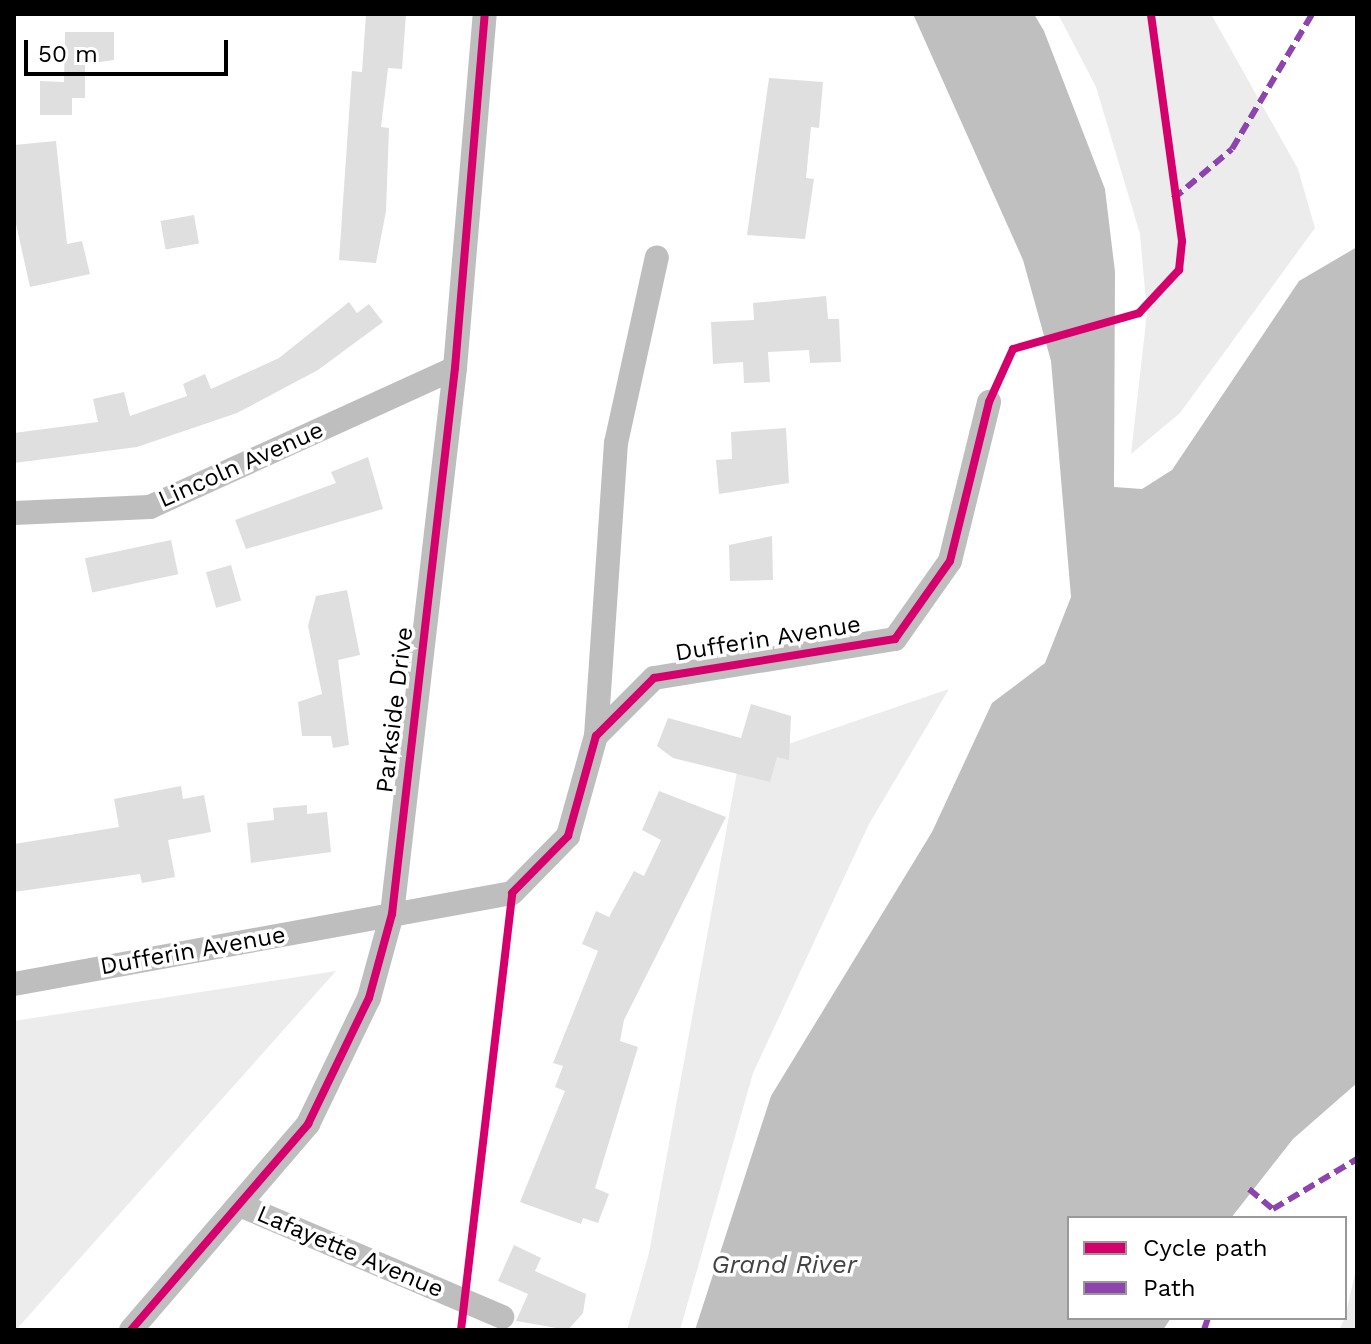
<!DOCTYPE html>
<html>
<head>
<meta charset="utf-8">
<style>
	body { margin:0 }
	#map { position:relative; width:1371px; height:1344px; overflow:hidden; background:#fff; font-family:"Work Sans",sans-serif }
	div>[style] { position:absolute }
	.green>* { inset:0; background:#ececec }
	.water>* { inset:0; background:#bfbfbf }
	.building>* { inset:0; background:#dfdfdf; transform-origin:0 0 }
	.street>* { height:24px; margin:-12px; padding:0 12px; transform-origin:12px; border-radius:12px; background:#bebebe }
	.quiet>* { height:6px; margin-top:-3px; transform-origin:0; background:repeating-linear-gradient(90deg,#8e44ad 0 12px,transparent 0 18px) }
	.cycleway>* { height:8px; margin:-4px; padding:0 4px; transform-origin:4px; border-radius:4px; background:#d6006c }
	span { translate:-50% -50%; white-space:nowrap; text-align:center; line-height:1.15; -webkit-text-stroke:7px #fff; paint-order:stroke }
	.street-label { font-size:24px; color:#000 }
	.water-label { font-size:26px; color:#444; font-style:italic }
	.frame { position:absolute; inset:0; border:16px solid #000; pointer-events:none }
	.legend { position:absolute; left:1067px; top:1216px; width:280px; height:104px; box-sizing:border-box; background:#fff; border:2px solid #999; margin:0; padding:10px 14px; list-style:none; font-size:24px; color:#000 }
	.legend li { display:flex; align-items:center; gap:16px; height:40px }
	.legend b { width:40px; border:2px solid #999 }
	.scale { position:absolute; left:24px; top:40px; width:204px; height:36px; box-sizing:border-box; border:4px solid #000; border-top:0; padding-left:10px; font-size:24px; line-height:28px; white-space:nowrap; color:#000; -webkit-text-stroke:6px #fff; paint-order:stroke }
</style>
</head>
<body>
<div id="map">
	<div class="green">
		<div style="clip-path:polygon(1058px 14px,1211px 14px,1298px 169px,1315px 228px,1180px 413px,1131px 454px,1147px 313px,1140px 234px,1096px 87px)"></div>
		<div style="clip-path:polygon(949px 689px,869px 824px,753px 1073px,680px 1330px,627px 1330px,649px 1253px,739px 761px)"></div>
		<div style="clip-path:polygon(336px 971px,16px 1330px,14px 1330px,14px 1021px)"></div>
		<div style="clip-path:polygon(1357px 1264px,1357px 1330px,1339px 1330px,1345px 1318px)"></div>
	</div>
	<div class="water">
		<div style="clip-path:polygon(913px 14px,1034px 14px,1044px 31px,1105px 189px,1115px 272px,1114px 487px,1142px 489px,1172px 470px,1299px 281px,1357px 247px,1357px 1083px,1293px 1139px,1231px 1218px,1069px 1218px,1069px 1318px,1171px 1318px,1163px 1330px,695px 1330px,771px 1096px,932px 832px,992px 703px,1045px 663px,1071px 597px,1051px 361px,1023px 260px)"></div>
	</div>
	<div class="building">
		<div style="clip-path:polygon(366px 14px,406px 14px,402px 69px,388px 68px,381px 127px,389px 128px,386px 211px,376px 263px,339px 260px,352px 71px,362px 72px)"></div>
		<div style="clip-path:polygon(65px 32px,114px 32px,114px 60px,85px 64px,85px 98px,72px 98px,72px 115px,40px 115px,40px 81px,64px 82px)"></div>
		<div style="clip-path:polygon(769px 78px,823px 82px,819px 128px,811px 127px,806px 178px,814px 179px,805px 239px,747px 235px)"></div>
		<div style="clip-path:polygon(56px 141px,67px 244px,82px 241px,90px 274px,30px 287px,14px 215px,14px 145px)"></div>
		<div style="left:194px;top:215px;width:29px;height:34px;rotate:80deg"></div>
		<div style="clip-path:polygon(826px 296px,828px 319px,839px 319px,841px 362px,810px 363px,809px 350px,768px 352px,770px 382px,744px 383px,743px 362px,713px 364px,711px 322px,754px 320px,753px 303px)"></div>
		<div style="clip-path:polygon(349px 302px,357px 313px,369px 304px,383px 322px,318px 370px,237px 413px,137px 447px,14px 463px,14px 433px,98px 422px,93px 399px,124px 392px,130px 416px,187px 396px,183px 384px,205px 374px,211px 389px,279px 358px)"></div>
		<div style="clip-path:polygon(786px 428px,789px 483px,719px 494px,716px 460px,732px 459px,731px 432px)"></div>
		<div style="clip-path:polygon(368px 457px,383px 509px,246px 549px,235px 520px,336px 483px,331px 472px)"></div>
		<div style="clip-path:polygon(772px 536px,773px 580px,730px 581px,729px 545px)"></div>
		<div style="left:171px;top:540px;width:35px;height:88px;rotate:78deg"></div>
		<div style="left:231px;top:565px;width:37px;height:26px;rotate:74deg"></div>
		<div style="clip-path:polygon(347px 590px,360px 655px,338px 660px,349px 745px,333px 748px,331px 736px,302px 736px,298px 702px,322px 694px,308px 626px,316px 596px)"></div>
		<div style="clip-path:polygon(751px 704px,791px 716px,789px 760px,777px 757px,770px 782px,673px 758px,657px 746px,668px 718px,741px 738px)"></div>
		<div style="clip-path:polygon(181px 786px,183px 799px,204px 795px,211px 832px,168px 840px,175px 877px,142px 883px,140px 874px,14px 892px,14px 844px,119px 827px,114px 799px)"></div>
		<div style="clip-path:polygon(659px 791px,726px 817px,624px 1020px,620px 1041px,638px 1047px,595px 1188px,609px 1194px,598px 1223px,583px 1218px,581px 1224px,520px 1202px,565px 1091px,555px 1087px,563px 1066px,553px 1063px,598px 951px,582px 944px,596px 911px,609px 917px,634px 871px,644px 876px,661px 840px,642px 830px)"></div>
		<div style="clip-path:polygon(307px 805px,307px 814px,327px 812px,331px 852px,251px 863px,247px 823px,274px 820px,273px 808px)"></div>
		<div style="clip-path:polygon(514px 1245px,541px 1258px,535px 1271px,586px 1294px,583px 1313px,568px 1330px,516px 1321px,528px 1294px,498px 1281px)"></div>
	</div>
	<div class="street">
		<div style="left:14px;top:513px;width:136px;rotate:-2.5deg"></div>
		<div style="left:150px;top:507px;width:335px;rotate:-24.5deg"></div>
		<div style="left:596px;top:736px;width:294px;rotate:-86.1deg"></div>
		<div style="left:616px;top:443px;width:190px;rotate:-77.6deg"></div>
		<div style="left:14px;top:984px;width:506px;rotate:-10.36deg"></div>
		<div style="left:512px;top:893px;width:80px;rotate:-45.5deg"></div>
		<div style="left:568px;top:836px;width:104px;rotate:-74.4deg"></div>
		<div style="left:596px;top:736px;width:82px;rotate:-45deg"></div>
		<div style="left:654px;top:678px;width:244px;rotate:-9.2deg"></div>
		<div style="left:895px;top:639px;width:95px;rotate:-54.8deg"></div>
		<div style="left:950px;top:561px;width:164px;rotate:-76.2deg"></div>
		<div style="left:242px;top:1206px;width:283px;rotate:23.1deg"></div>
		<div style="left:131px;top:1330px;width:272px;rotate:-49.3deg"></div>
		<div style="left:308px;top:1124px;width:140px;rotate:-64.2deg"></div>
		<div style="left:369px;top:998px;width:87px;rotate:-74.7deg"></div>
		<div style="left:392px;top:914px;width:550px;rotate:-83.42deg"></div>
		<div style="left:455px;top:368px;width:355px;rotate:-85.2deg"></div>
	</div>
	<div class="quiet">
		<div style="left:1173px;top:199px;width:77px;rotate:-40.3deg"></div>
		<div style="left:1232px;top:149px;width:157px;rotate:-59.3deg"></div>
		<div style="left:1249px;top:1189px;width:31px;rotate:40deg"></div>
		<div style="left:1273px;top:1209px;width:98px;rotate:-30.8deg"></div>
		<div style="left:1204px;top:1330px;width:13px;rotate:-72deg"></div>
	</div>
	<div class="cycleway">
		<div style="left:131px;top:1330px;width:272px;rotate:-49.3deg"></div>
		<div style="left:308px;top:1124px;width:140px;rotate:-64.2deg"></div>
		<div style="left:369px;top:998px;width:87px;rotate:-74.7deg"></div>
		<div style="left:392px;top:914px;width:550px;rotate:-83.42deg"></div>
		<div style="left:455px;top:368px;width:355px;rotate:-85.2deg"></div>
		<div style="left:461px;top:1330px;width:440px;rotate:-83.3deg"></div>
		<div style="left:512px;top:893px;width:80px;rotate:-45.5deg"></div>
		<div style="left:568px;top:836px;width:104px;rotate:-74.4deg"></div>
		<div style="left:596px;top:736px;width:82px;rotate:-45deg"></div>
		<div style="left:654px;top:678px;width:244px;rotate:-9.2deg"></div>
		<div style="left:895px;top:639px;width:95px;rotate:-54.8deg"></div>
		<div style="left:950px;top:561px;width:164px;rotate:-76.2deg"></div>
		<div style="left:989px;top:402px;width:58px;rotate:-65.6deg"></div>
		<div style="left:1013px;top:349px;width:131px;rotate:-15.9deg"></div>
		<div style="left:1139px;top:313px;width:59px;rotate:-47.1deg"></div>
		<div style="left:1179px;top:270px;width:29px;rotate:-84deg"></div>
		<div style="left:1182px;top:241px;width:229px;rotate:-97.8deg"></div>
	</div>
	<div class="street-label">
		<span style="left:241px;top:465px;rotate:-24deg">Lincoln Avenue</span>
		<span style="left:768px;top:639px;rotate:-9deg">Dufferin Avenue</span>
		<span style="left:395px;top:710px;rotate:-83deg">Parkside Drive</span>
		<span style="left:193px;top:951px;rotate:-10deg">Dufferin Avenue</span>
		<span style="left:350px;top:1252px;rotate:23deg">Lafayette Avenue</span>
	</div>
	<div class="water-label">
		<span style="left:784px;top:1265px">Grand River</span>
	</div>
	<div class="frame"></div>
	<ul class="legend">
	<li><b style="height:10px;background:#d6006c"></b>Cycle path</li>
	<li><b style="height:10px;background:#8e44ad"></b>Path</li>
	</ul>
	<div class="scale">50 m</div>
</div>
</body>
</html>
